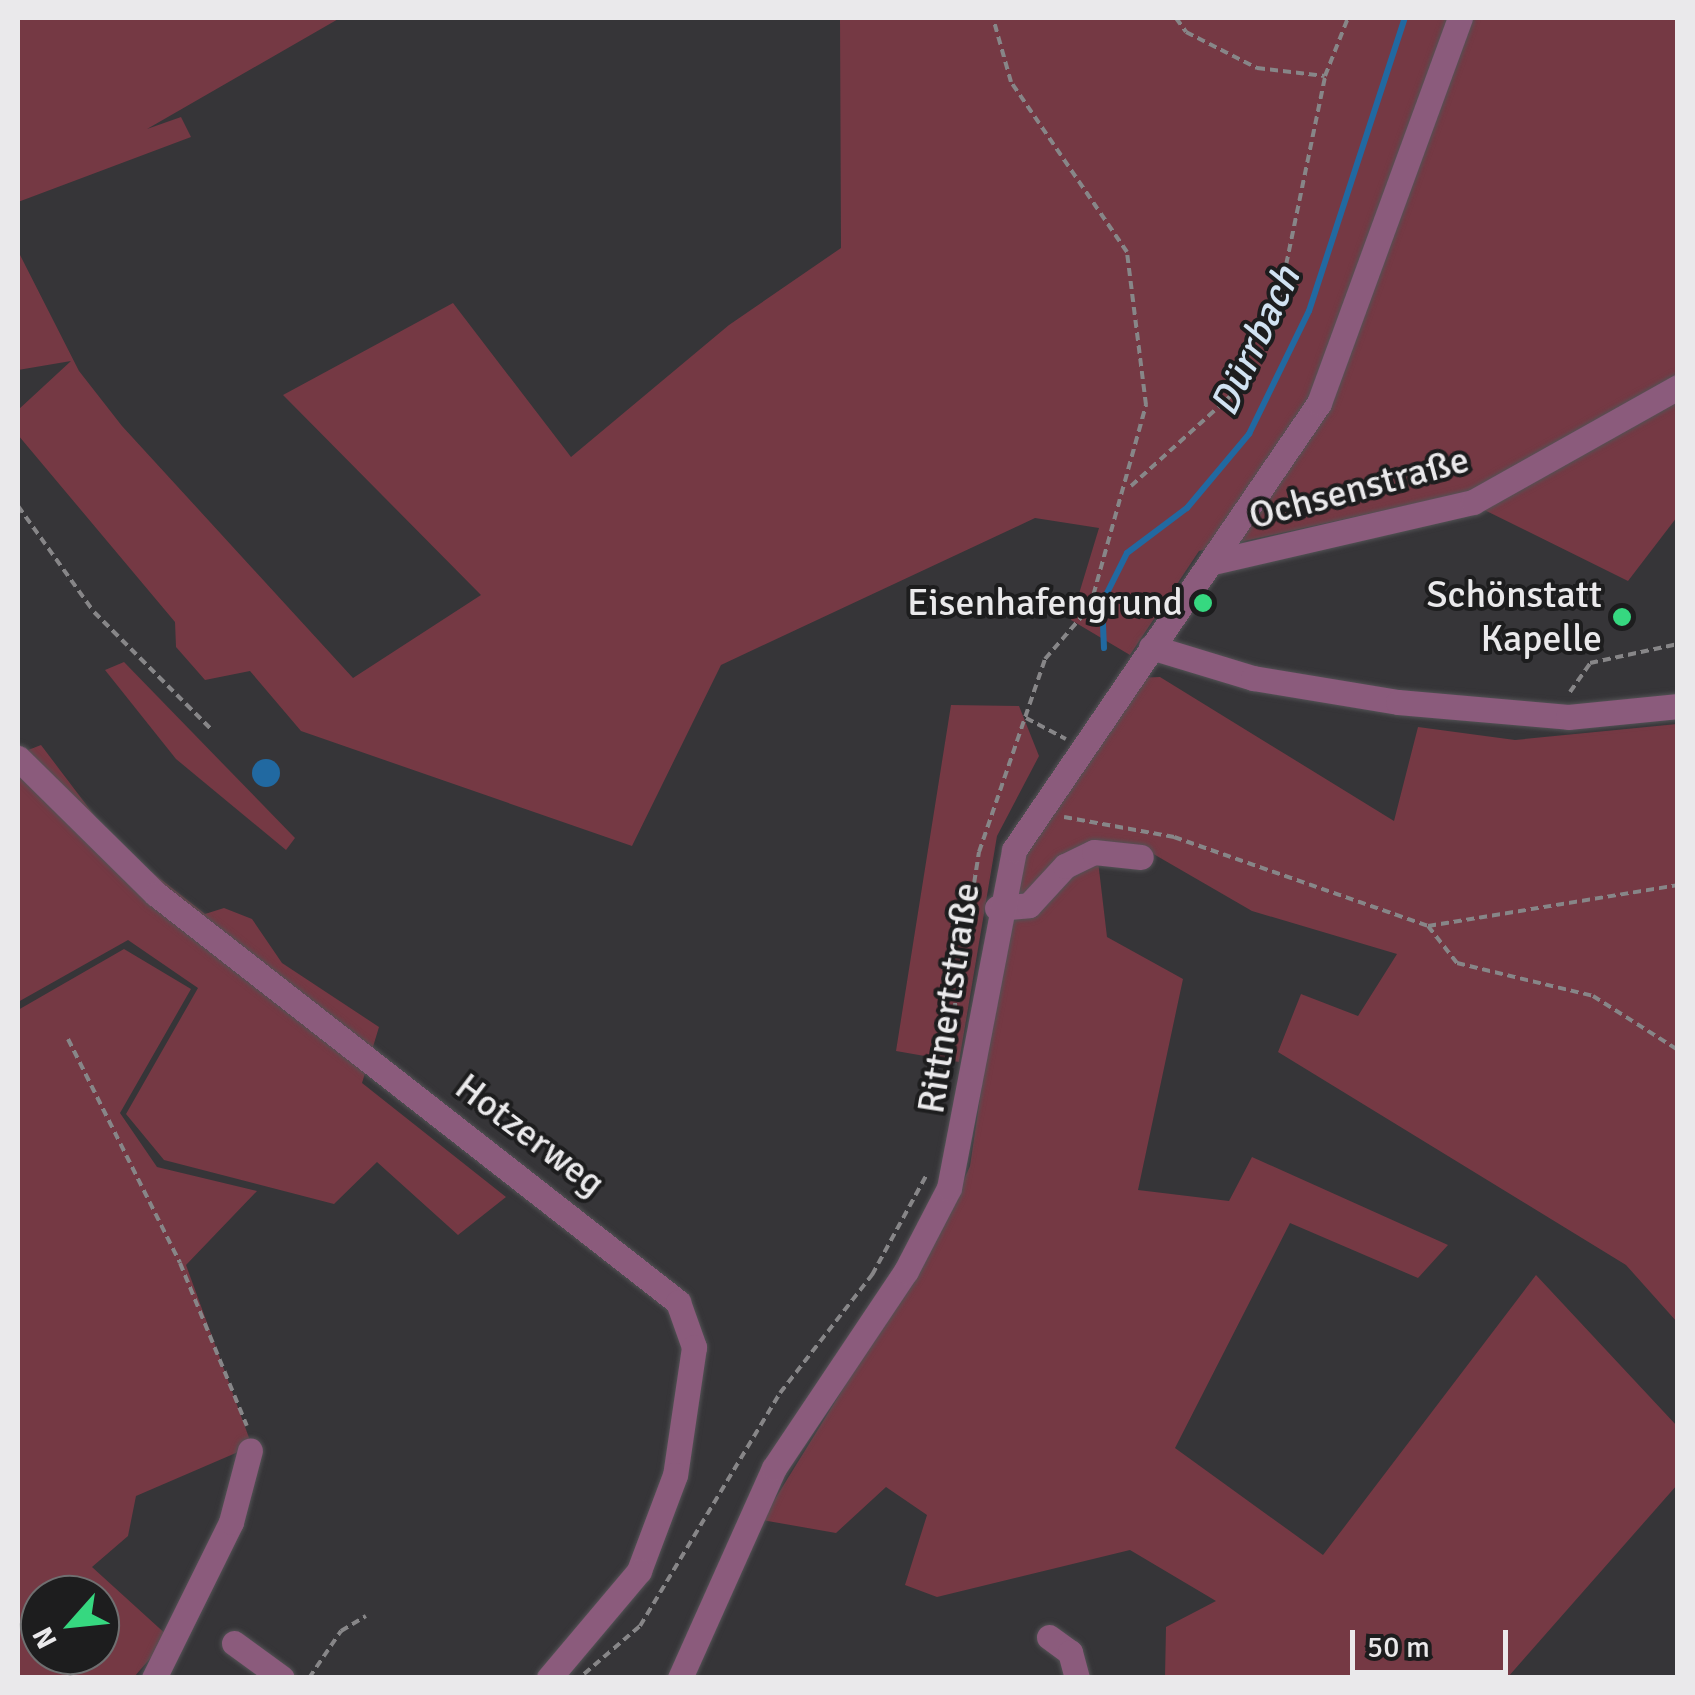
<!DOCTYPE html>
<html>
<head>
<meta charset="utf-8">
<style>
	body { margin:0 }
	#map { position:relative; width:1695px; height:1695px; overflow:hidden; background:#363538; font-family:Signika,sans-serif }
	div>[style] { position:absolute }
	.green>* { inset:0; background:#753944 }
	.water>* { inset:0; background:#2169a1 }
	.round { border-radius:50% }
	.stream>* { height:6px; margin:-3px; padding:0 3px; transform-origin:3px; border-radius:3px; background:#2169a1 }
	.path>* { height:4px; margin-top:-2px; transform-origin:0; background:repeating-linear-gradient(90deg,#878688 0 8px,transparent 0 13px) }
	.roads { filter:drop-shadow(0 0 2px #535255) drop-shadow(0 0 2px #535255) }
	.minor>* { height:25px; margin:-12.5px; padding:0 12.5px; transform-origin:12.5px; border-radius:12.5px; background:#8b5b7c }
	.dots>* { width:28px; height:28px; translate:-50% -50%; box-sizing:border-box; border:5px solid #1d1d1e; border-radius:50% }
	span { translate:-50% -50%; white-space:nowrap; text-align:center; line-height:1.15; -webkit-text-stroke:8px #1d1d1e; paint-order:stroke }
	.street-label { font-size:38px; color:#eae9eb }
	.poi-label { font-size:38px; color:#eae9eb }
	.right { translate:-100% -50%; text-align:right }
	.water-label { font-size:40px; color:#d1e2f2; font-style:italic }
	.frame { position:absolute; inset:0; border:20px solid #eae9eb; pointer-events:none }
	.north { position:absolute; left:20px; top:1575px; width:100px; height:100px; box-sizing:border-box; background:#1d1d1e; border:2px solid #6f6f70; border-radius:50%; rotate:243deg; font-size:28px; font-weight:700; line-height:40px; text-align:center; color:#eae9eb }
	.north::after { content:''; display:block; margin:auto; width:35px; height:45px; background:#36d880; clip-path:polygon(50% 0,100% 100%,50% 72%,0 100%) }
	.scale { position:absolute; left:1350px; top:1630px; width:158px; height:45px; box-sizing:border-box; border:5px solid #eae9eb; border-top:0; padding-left:12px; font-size:30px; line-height:35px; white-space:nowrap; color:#eae9eb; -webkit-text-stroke:8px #1d1d1e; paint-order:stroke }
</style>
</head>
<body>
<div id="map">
	<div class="green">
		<div style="clip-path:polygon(18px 18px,340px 18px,147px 129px,181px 117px,191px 137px,18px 202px)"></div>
		<div style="clip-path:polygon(840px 18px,1677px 18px,1677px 517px,1628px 581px,1454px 495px,1199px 551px,1130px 655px,1071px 620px,1099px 528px,1035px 518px,721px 665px,632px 846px,301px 731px,250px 671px,205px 680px,176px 647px,175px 622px,18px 435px,18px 410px,71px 361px,18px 370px,18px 251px,79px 371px,122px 426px,353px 678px,481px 595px,283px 395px,453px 303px,571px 457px,729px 325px,841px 248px)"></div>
		<div style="clip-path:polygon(124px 662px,295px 838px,286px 850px,176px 759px,105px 670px)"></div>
		<div style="clip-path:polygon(1160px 677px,1394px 821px,1418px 727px,1515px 740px,1677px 724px,1677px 1322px,1626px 1265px,1278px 1052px,1301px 994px,1358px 1016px,1397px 954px,1252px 911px,1150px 852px,1096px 844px,1107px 937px,1183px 979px,1138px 1190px,1229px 1201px,1252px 1157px,1448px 1245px,1418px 1278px,1290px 1223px,1175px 1448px,1323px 1555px,1536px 1275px,1677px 1426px,1677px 1485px,1508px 1677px,1165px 1677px,1166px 1627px,1216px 1601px,1130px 1550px,937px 1597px,905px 1585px,927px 1515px,886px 1487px,836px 1533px,762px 1520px,943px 1227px,970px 1166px,1004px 933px,1032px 832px,1135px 678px)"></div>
		<div style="clip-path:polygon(951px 705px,1019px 706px,1039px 756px,997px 836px,959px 1062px,896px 1051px)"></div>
		<div style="clip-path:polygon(41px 745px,116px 844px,205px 914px,224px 908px,252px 919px,282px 963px,379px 1027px,362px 1083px,506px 1197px,458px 1235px,377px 1162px,334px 1204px,164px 1160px,126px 1114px,198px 988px,128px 940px,18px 1002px,18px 754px)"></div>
		<div style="clip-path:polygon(evenodd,124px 949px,191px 989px,120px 1113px,157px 1167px,257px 1191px,186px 1265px,252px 1446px,136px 1496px,128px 1536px,92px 1567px,169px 1637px,134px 1677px,18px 1677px,18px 1010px,124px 949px,40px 1595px,100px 1595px,100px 1655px,40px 1655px,40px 1595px)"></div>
	</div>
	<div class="water">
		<div class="round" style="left:252px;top:759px;width:28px;height:28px"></div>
	</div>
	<div class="stream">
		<div style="left:1104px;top:648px;width:45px;rotate:-92.5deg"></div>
		<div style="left:1102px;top:603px;width:56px;rotate:-63.4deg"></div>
		<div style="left:1127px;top:553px;width:75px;rotate:-36.9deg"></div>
		<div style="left:1187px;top:508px;width:97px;rotate:-50deg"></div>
		<div style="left:1249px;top:434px;width:137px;rotate:-64deg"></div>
		<div style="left:1309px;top:311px;width:308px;rotate:-71.9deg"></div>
	</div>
	<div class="path">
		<div style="left:1176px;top:18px;width:17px;rotate:54deg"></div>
		<div style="left:1186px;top:32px;width:80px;rotate:26.9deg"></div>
		<div style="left:1257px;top:68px;width:68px;rotate:6.7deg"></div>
		<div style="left:1131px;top:486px;width:155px;rotate:-42.1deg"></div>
		<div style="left:1246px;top:382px;width:60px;rotate:-63.4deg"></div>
		<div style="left:1273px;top:328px;width:257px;rotate:-78.3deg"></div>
		<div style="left:1325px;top:76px;width:62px;rotate:-68.4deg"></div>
		<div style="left:18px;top:506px;width:130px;rotate:54.4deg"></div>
		<div style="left:94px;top:612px;width:164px;rotate:45deg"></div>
		<div style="left:1570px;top:692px;width:35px;rotate:-55deg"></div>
		<div style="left:1590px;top:663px;width:90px;rotate:-12.2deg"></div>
		<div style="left:1026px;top:718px;width:45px;rotate:27.7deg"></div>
		<div style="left:1064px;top:817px;width:112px;rotate:10.3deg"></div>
		<div style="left:1174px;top:837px;width:269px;rotate:19.3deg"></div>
		<div style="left:1428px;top:926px;width:253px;rotate:-9.3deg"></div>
		<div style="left:1428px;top:926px;width:47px;rotate:51.9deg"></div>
		<div style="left:1457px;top:963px;width:140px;rotate:13.6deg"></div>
		<div style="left:1593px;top:996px;width:101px;rotate:32.4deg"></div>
		<div style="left:68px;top:1039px;width:250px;rotate:63.4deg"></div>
		<div style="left:180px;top:1263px;width:176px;rotate:67.7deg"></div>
		<div style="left:940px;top:1101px;width:252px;rotate:-81.1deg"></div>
		<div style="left:979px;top:852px;width:204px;rotate:-71.1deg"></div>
		<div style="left:1045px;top:659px;width:69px;rotate:-49.1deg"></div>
		<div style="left:1090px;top:607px;width:210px;rotate:-74.5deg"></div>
		<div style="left:1146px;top:405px;width:154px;rotate:-97.1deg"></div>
		<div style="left:1127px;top:252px;width:206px;rotate:-124.3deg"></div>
		<div style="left:1011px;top:82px;width:66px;rotate:-105.7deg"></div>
		<div style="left:584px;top:1674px;width:74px;rotate:-40.6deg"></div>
		<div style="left:640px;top:1626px;width:272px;rotate:-59deg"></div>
		<div style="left:780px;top:1393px;width:150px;rotate:-52.1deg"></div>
		<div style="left:872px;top:1275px;width:115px;rotate:-61.4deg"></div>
		<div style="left:309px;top:1678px;width:57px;rotate:-55.8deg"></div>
		<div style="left:341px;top:1631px;width:29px;rotate:-31deg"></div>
	</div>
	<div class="roads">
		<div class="minor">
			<div style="left:1213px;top:562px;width:267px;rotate:-13deg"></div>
			<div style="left:1473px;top:502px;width:235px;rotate:-29.3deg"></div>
			<div style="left:1151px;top:647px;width:107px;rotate:16.9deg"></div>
			<div style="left:1253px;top:678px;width:147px;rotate:9.4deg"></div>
			<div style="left:1398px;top:702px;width:171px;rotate:5deg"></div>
			<div style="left:1568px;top:717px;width:111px;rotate:-5.7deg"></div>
			<div style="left:18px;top:758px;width:194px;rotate:44.6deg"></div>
			<div style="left:156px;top:894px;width:663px;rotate:38.01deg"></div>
			<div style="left:678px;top:1302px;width:48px;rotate:70.4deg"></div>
			<div style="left:694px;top:1347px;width:129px;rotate:98.4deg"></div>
			<div style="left:675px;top:1475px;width:103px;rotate:110.6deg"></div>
			<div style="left:639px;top:1571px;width:140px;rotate:130.1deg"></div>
			<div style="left:997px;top:908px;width:32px;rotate:-5deg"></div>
			<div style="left:1029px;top:905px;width:53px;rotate:-47.3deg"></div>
			<div style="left:1065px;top:866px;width:32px;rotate:-26deg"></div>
			<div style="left:1094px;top:852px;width:47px;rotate:6.1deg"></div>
			<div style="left:1049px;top:1637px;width:26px;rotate:36deg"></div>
			<div style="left:1070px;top:1652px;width:27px;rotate:75deg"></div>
			<div style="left:234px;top:1643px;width:59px;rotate:36.1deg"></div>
			<div style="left:154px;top:1678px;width:174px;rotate:-63.7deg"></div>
			<div style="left:231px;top:1522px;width:74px;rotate:-75.2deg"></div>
			<div style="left:680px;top:1678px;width:230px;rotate:-65.9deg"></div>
			<div style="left:774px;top:1468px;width:237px;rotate:-56.2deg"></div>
			<div style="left:906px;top:1271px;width:93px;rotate:-62.6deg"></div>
			<div style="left:949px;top:1188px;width:344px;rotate:-79.1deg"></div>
			<div style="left:1014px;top:850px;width:541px;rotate:-55.69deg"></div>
			<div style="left:1319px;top:403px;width:410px;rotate:-69.9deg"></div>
		</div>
	</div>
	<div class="dots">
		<div style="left:1203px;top:603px;background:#36d880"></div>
		<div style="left:1622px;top:617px;background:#36d880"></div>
	</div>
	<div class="street-label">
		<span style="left:1359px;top:488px;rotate:-15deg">Ochsenstraße</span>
		<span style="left:949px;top:998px;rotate:-81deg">Rittnertstraße</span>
		<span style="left:530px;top:1135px;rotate:37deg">Hotzerweg</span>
	</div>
	<div class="poi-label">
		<span class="right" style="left:1602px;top:617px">Schönstatt<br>Kapelle</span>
		<span class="right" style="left:1183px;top:603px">Eisenhafengrund</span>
	</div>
	<div class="water-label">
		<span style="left:1255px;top:341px;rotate:-65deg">Dürrbach</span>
	</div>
	<div class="frame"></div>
	<div class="north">N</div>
	<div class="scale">50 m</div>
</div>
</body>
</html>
